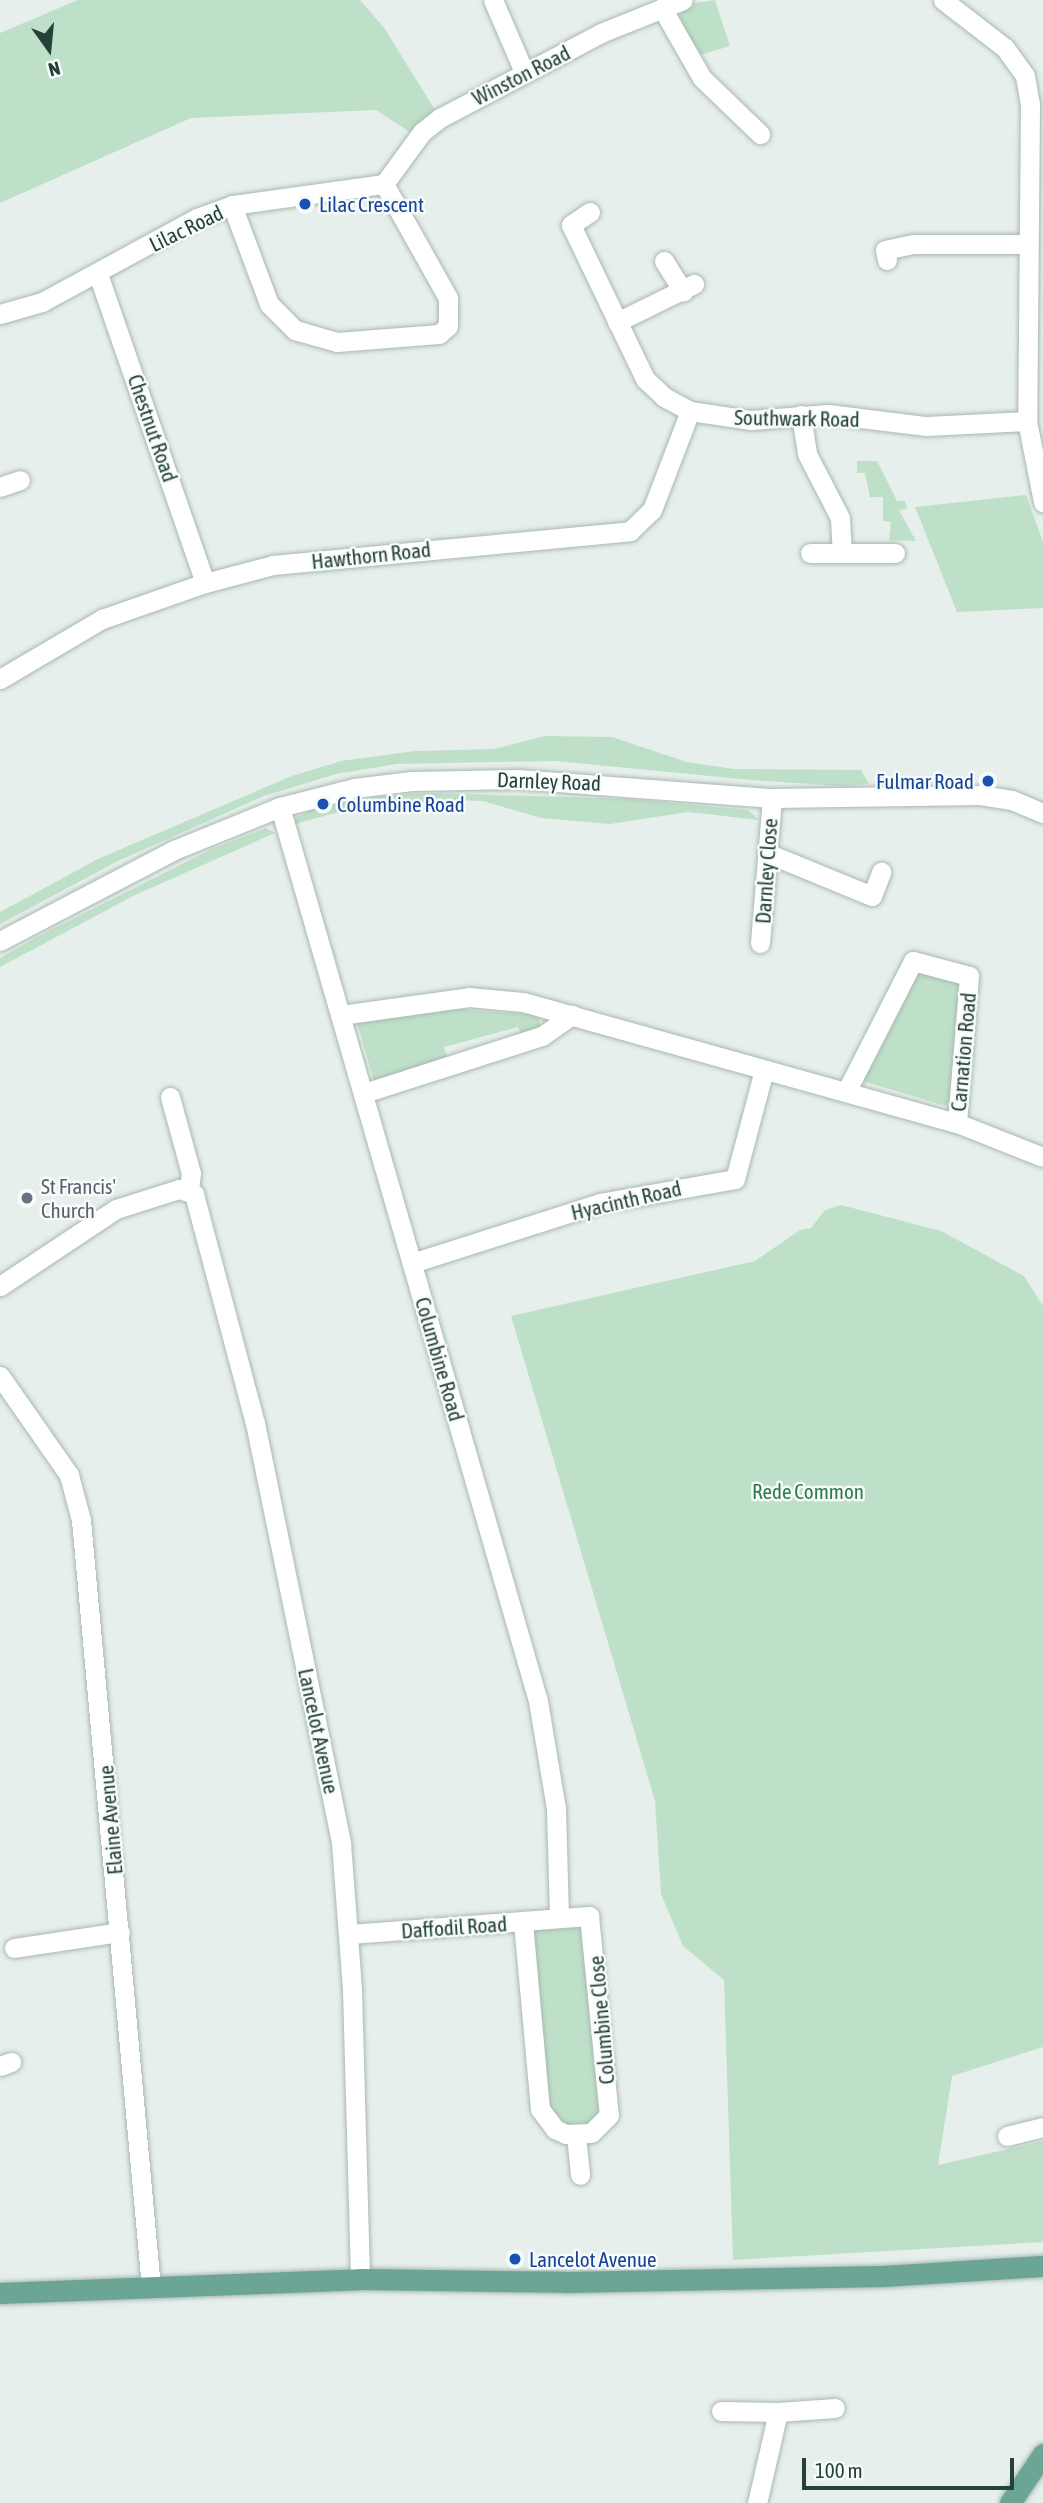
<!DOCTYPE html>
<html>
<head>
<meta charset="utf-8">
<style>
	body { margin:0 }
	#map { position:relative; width:1043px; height:2503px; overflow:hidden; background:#e6efeb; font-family:"Asap Condensed",sans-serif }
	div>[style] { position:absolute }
	.green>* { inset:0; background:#bfe0c8 }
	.roads { filter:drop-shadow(0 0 2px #a8b8b2) drop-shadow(0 0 2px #a8b8b2) }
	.minor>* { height:19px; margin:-9.5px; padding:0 9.5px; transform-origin:9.5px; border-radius:9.5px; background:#fff }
	.major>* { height:21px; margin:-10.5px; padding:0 10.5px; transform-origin:10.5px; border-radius:10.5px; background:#6aa596 }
	.dots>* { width:19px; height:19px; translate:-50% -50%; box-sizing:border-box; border:4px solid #f7fbf9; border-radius:50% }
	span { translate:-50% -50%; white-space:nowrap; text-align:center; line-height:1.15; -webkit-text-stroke:5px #f7fbf9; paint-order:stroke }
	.street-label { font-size:21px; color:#24423a }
	.transit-label { font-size:21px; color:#164399 }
	.left { translate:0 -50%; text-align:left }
	.right { translate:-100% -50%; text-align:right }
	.worship-label { font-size:21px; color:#5b616d }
	.park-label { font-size:21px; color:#2d7a4b }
	.north { position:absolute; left:14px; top:14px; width:70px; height:70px; -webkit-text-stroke:5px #f7fbf9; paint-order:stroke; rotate:165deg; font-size:19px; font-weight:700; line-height:28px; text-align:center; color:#24423a }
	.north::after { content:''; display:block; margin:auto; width:24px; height:32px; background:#24423a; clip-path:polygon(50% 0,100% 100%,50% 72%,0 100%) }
	.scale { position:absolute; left:802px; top:2458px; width:212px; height:32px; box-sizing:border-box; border:4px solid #24423a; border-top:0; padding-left:9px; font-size:21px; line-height:24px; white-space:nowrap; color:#24423a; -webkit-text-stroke:5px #f7fbf9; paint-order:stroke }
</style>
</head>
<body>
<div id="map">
	<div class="green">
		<div style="clip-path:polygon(78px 0,360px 0,385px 29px,435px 110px,410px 132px,376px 110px,191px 118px,0 203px,0 33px)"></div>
		<div style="clip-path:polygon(715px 0,730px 46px,697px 56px,679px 16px,690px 4px)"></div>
		<div style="clip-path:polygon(857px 461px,877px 461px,897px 501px,905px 501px,907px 509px,899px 510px,916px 541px,889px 540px,891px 522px,883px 521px,883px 497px,870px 497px,865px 473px,857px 473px)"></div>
		<div style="clip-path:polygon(1026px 495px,1043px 542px,1043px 608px,957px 612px,915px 507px)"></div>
		<div style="clip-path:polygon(545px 736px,612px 737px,687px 762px,734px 769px,861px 770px,869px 784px,840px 786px,751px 780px,556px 761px,397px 764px,336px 774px,264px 796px,118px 861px,0 924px,0 912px,100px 858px,289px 777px,341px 761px,415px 751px,494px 749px)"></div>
		<div style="clip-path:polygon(431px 793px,628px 799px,748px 810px,759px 820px,688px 812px,610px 824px,541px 818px,483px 801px,449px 800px,361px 806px,295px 824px,295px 818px,312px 810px,381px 796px)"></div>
		<div style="clip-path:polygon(266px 828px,275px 833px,135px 895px,0 967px,0 958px,35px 938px,212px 849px)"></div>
		<div style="clip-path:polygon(918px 968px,962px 983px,949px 1107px,863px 1081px,862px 1075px,863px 1071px,868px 1072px)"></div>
		<div style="clip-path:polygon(457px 1009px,539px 1015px,540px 1028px,522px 1036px,518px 1027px,444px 1047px,447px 1057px,374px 1081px,357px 1022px)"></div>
		<div style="clip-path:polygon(841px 1205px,941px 1231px,1024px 1276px,1043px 1306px,1043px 2047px,952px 2076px,938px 2165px,1043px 2141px,1043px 2242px,733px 2260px,724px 1980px,683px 1946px,661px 1894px,655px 1801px,511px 1316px,755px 1261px,800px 1230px,811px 1228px,825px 1210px)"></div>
		<div style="clip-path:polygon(581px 1919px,602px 2110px,586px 2126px,565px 2125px,548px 2109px,531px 1924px)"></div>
	</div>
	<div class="roads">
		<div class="minor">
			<div style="left:493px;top:0;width:78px;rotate:66.7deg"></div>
			<div style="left:943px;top:0;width:78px;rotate:37.7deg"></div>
			<div style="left:1005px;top:48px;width:34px;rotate:54deg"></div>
			<div style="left:1025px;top:76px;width:28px;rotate:80deg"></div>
			<div style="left:1030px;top:104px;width:317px;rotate:90.5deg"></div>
			<div style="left:1027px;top:421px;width:83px;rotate:78.8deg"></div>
			<div style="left:662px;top:8px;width:81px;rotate:60.3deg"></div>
			<div style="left:702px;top:78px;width:81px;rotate:44deg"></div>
			<div style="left:384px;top:184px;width:64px;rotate:-53.8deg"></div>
			<div style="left:422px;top:132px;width:23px;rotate:-38deg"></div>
			<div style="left:440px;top:118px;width:182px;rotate:-27.8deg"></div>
			<div style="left:601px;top:33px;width:88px;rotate:-21.9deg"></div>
			<div style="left:232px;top:205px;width:106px;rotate:69.5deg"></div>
			<div style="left:269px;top:304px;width:37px;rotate:45deg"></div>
			<div style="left:295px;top:330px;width:44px;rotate:15.9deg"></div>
			<div style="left:337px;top:342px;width:102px;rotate:-4.5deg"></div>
			<div style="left:439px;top:334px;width:12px;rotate:-42deg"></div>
			<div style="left:448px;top:326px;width:28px;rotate:-90deg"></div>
			<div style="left:448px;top:298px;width:131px;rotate:-119.3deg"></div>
			<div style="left:590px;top:212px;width:23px;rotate:146deg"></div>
			<div style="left:571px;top:225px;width:171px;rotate:64.3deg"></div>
			<div style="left:645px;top:379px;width:26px;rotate:43deg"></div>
			<div style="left:664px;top:397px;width:30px;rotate:28deg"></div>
			<div style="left:690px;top:411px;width:62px;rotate:8.4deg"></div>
			<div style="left:751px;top:420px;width:77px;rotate:-4.5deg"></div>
			<div style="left:828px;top:414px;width:99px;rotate:7deg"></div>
			<div style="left:926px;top:426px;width:101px;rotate:-2.8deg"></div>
			<div style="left:887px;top:260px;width:10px;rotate:-101deg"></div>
			<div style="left:885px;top:250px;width:30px;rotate:-12deg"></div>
			<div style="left:914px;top:244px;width:114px"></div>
			<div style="left:664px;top:261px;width:36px;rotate:58deg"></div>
			<div style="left:98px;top:274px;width:327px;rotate:70.9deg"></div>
			<div style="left:0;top:314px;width:44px;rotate:-15.9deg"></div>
			<div style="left:42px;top:302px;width:176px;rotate:-28.5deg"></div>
			<div style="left:197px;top:218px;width:37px;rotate:-20deg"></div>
			<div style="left:232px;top:205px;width:153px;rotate:-7.9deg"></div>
			<div style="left:617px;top:322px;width:86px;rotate:-26.3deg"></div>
			<div style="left:801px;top:415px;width:39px;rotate:81deg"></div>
			<div style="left:807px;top:454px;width:72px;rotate:62.7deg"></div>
			<div style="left:840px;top:518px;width:34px;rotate:87deg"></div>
			<div style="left:0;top:487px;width:21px;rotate:-19deg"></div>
			<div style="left:810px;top:553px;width:85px"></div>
			<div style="left:0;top:679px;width:118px;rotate:-30.5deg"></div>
			<div style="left:102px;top:619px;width:109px;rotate:-19.3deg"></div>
			<div style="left:205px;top:583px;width:70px;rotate:-14.8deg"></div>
			<div style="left:273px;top:565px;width:359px;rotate:-5.4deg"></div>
			<div style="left:630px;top:531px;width:30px;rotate:-44deg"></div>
			<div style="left:652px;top:510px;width:106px;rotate:-69deg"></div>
			<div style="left:280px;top:807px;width:930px;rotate:73.9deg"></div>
			<div style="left:538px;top:1701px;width:109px;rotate:80.5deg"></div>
			<div style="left:556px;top:1809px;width:109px;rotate:88.4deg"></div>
			<div style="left:767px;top:853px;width:113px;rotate:22.3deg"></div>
			<div style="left:872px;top:896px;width:26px;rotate:-69deg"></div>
			<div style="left:0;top:941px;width:196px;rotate:-27.6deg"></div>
			<div style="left:174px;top:850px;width:114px;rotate:-22.1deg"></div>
			<div style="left:280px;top:807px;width:76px;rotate:-14.4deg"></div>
			<div style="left:354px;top:788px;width:58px;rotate:-6.9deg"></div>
			<div style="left:412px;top:781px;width:106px;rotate:-1.1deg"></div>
			<div style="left:518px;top:779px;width:255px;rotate:4.3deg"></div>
			<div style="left:772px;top:798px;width:208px;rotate:-0.8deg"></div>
			<div style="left:980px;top:795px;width:32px;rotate:9deg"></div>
			<div style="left:1012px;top:800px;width:34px;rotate:23deg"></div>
			<div style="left:760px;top:943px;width:145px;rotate:-85.3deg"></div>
			<div style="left:341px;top:1015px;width:129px;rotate:-8deg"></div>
			<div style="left:469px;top:997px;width:54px;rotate:5.3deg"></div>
			<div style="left:523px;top:1002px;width:451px;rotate:15.6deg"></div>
			<div style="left:957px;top:1123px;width:92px;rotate:21.6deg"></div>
			<div style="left:846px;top:1092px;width:147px;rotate:-62.9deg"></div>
			<div style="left:913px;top:961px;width:58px;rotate:15deg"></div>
			<div style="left:969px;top:976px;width:147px;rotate:94.7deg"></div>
			<div style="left:364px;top:1093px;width:187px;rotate:-17.8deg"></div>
			<div style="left:542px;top:1036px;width:37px;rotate:-35deg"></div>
			<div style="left:170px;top:1097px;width:79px;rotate:74.6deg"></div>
			<div style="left:191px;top:1173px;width:17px;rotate:97deg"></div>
			<div style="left:412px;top:1263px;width:197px;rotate:-17.7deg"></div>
			<div style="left:600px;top:1203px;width:137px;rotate:-10.1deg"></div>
			<div style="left:735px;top:1179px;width:113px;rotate:-75.1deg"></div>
			<div style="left:0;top:1286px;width:139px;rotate:-33.6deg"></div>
			<div style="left:116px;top:1209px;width:66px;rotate:-17.6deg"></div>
			<div style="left:179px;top:1189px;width:16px;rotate:18deg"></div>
			<div style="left:194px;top:1194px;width:237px;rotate:75.1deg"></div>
			<div style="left:255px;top:1423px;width:429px;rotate:78.4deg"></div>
			<div style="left:341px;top:1843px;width:147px;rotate:85.7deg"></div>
			<div style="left:352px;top:1990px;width:289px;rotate:88.4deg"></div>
			<div style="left:0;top:1376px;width:121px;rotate:55.1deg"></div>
			<div style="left:69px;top:1475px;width:47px;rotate:75.1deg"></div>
			<div style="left:81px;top:1520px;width:770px;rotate:84.79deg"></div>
			<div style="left:349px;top:1934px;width:241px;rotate:-4.3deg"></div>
			<div style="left:589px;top:1916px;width:200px;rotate:84.3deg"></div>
			<div style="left:609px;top:2115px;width:25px;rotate:135deg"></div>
			<div style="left:591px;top:2133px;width:25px;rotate:178deg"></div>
			<div style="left:566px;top:2134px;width:12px;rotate:-156deg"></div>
			<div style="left:555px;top:2129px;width:25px;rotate:-127deg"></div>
			<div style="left:540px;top:2109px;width:189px;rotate:-95.2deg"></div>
			<div style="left:14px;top:1948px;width:107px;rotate:-8.6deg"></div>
			<div style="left:0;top:2066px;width:12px;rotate:-20deg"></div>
			<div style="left:576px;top:2136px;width:39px;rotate:84deg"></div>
			<div style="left:1007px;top:2136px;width:37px;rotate:-14deg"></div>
			<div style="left:721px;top:2411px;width:57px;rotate:1deg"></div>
			<div style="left:757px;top:2503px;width:93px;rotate:-77deg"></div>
			<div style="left:778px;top:2412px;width:57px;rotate:-4deg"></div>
		</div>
		<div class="major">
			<div style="left:0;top:2293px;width:360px;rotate:-2.2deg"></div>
			<div style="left:360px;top:2279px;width:205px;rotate:0.8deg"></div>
			<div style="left:565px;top:2282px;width:317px;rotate:-1.1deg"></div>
			<div style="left:882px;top:2276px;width:161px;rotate:-3.6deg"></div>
			<div style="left:1010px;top:2503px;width:59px;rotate:-56deg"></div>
		</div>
	</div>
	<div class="dots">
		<div style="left:305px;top:204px;background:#1a4fb4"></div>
		<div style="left:988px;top:781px;background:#1a4fb4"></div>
		<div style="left:323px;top:804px;background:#1a4fb4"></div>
		<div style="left:27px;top:1198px;background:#6b7280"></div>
		<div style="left:515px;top:2259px;background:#1a4fb4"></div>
	</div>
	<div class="street-label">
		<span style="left:521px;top:75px;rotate:-27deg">Winston Road</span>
		<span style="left:186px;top:228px;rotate:-26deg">Lilac Road</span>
		<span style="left:797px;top:418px;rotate:1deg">Southwark Road</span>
		<span style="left:153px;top:428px;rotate:71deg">Chestnut Road</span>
		<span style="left:371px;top:555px;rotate:-6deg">Hawthorn Road</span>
		<span style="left:549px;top:781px;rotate:2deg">Darnley Road</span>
		<span style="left:766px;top:871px;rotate:-86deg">Darnley Close</span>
		<span style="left:963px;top:1052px;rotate:-85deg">Carnation Road</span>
		<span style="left:626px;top:1200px;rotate:-13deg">Hyacinth Road</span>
		<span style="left:440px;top:1359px;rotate:74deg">Columbine Road</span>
		<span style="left:319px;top:1731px;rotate:78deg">Lancelot Avenue</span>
		<span style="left:110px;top:1820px;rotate:-95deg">Elaine Avenue</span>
		<span style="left:454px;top:1927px;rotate:-4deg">Daffodil Road</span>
		<span style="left:601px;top:2020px;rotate:-95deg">Columbine Close</span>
	</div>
	<div class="transit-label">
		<span class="left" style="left:319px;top:204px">Lilac Crescent</span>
		<span class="right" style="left:974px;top:781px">Fulmar Road</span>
		<span class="left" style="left:337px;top:804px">Columbine Road</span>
		<span class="left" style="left:529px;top:2259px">Lancelot Avenue</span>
	</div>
	<div class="worship-label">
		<span class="left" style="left:41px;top:1198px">St Francis'<br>Church</span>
	</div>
	<div class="park-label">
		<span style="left:808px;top:1491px">Rede Common</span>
	</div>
	<div class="north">N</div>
	<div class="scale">100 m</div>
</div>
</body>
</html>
